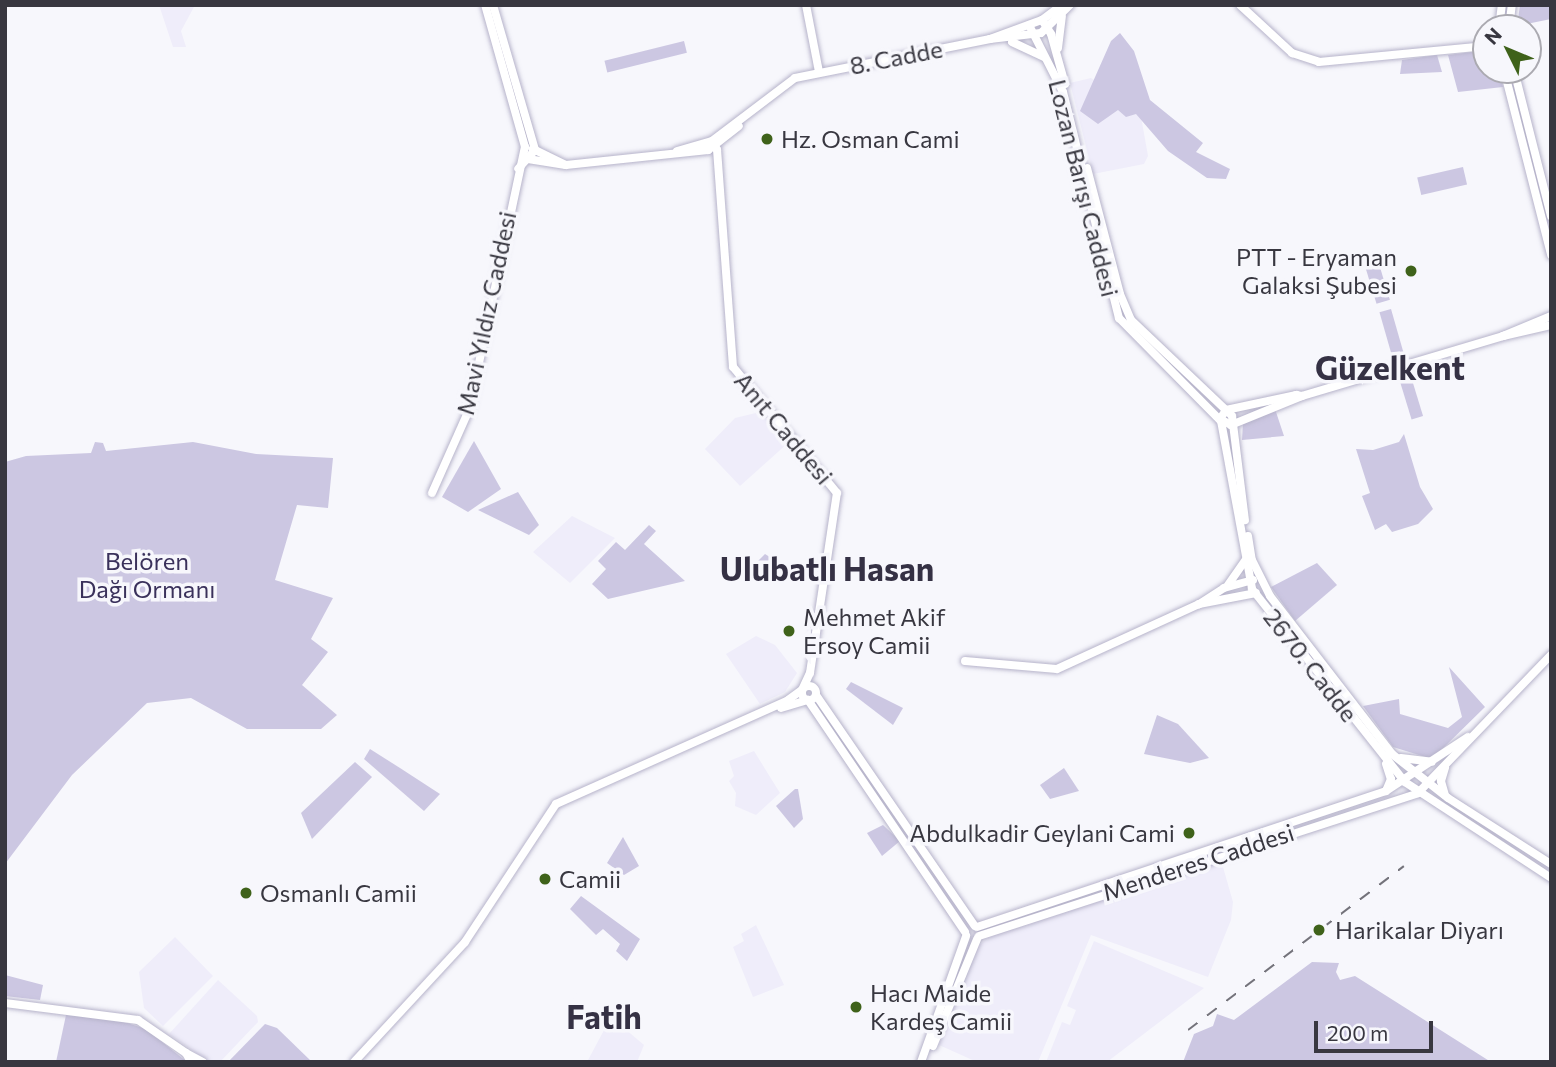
<!DOCTYPE html>
<html>
<head>
<meta charset="utf-8">
<style>
	body { margin:0 }
	#map { position:relative; width:1556px; height:1067px; overflow:hidden; background:#f7f7fc; font-family:Commissioner,sans-serif }
	div>[style] { position:absolute }
	.built>* { inset:0; background:#efedfa }
	.green>* { inset:0; background:#ccc7e2; transform-origin:0 0 }
	.roads { filter:drop-shadow(0 0 2px #b6b3ca) drop-shadow(0 0 2px #b6b3ca) }
	.major>* { height:8px; margin:-4px; padding:0 4px; transform-origin:4px; border-radius:4px; background:#fff }
	.major>.ring { margin:-4px; padding:0; box-sizing:content-box; background:none; border:8px solid #fff; border-radius:50% }
	.rail>* { height:2px; margin-top:-1px; transform-origin:0; background:repeating-linear-gradient(90deg,#73727a 0 12px,transparent 0 24px) }
	.dots>* { width:19px; height:19px; translate:-50% -50%; box-sizing:border-box; border:4px solid #f7f7fc; border-radius:50% }
	span { translate:-50% -50%; white-space:nowrap; text-align:center; line-height:1.15; -webkit-text-stroke:7px #f7f7fc; paint-order:stroke }
	.street-label { font-size:24px; color:#383740 }
	.poi-label { font-size:24px; color:#383740 }
	.left { translate:0 -50%; text-align:left }
	.right { translate:-100% -50%; text-align:right }
	.park-label { font-size:24px; color:#3a315b }
	.district-label { font-size:32px; color:#353144; font-weight:700 }
	.frame { position:absolute; inset:0; border:7px solid #383740; pointer-events:none }
	.north { position:absolute; left:1472px; top:14px; width:70px; height:70px; box-sizing:border-box; background:#f7f7fc; border:2px solid #abaab1; border-radius:50%; rotate:313deg; font-size:19px; font-weight:700; line-height:28px; text-align:center; color:#383740 }
	.north::after { content:''; display:block; margin:auto; width:24px; height:32px; background:#3f621a; clip-path:polygon(50% 0,100% 100%,50% 72%,0 100%) }
	.scale { position:absolute; left:1314px; top:1021px; width:119px; height:32px; box-sizing:border-box; border:4px solid #383740; border-top:0; padding-left:9px; font-size:21px; line-height:24px; white-space:nowrap; color:#383740; -webkit-text-stroke:5px #f7f7fc; paint-order:stroke }
</style>
</head>
<body>
<div id="map">
	<div class="built">
		<div style="clip-path:polygon(159px 5px,195px 5px,181px 31px,186px 47px,173px 47px)"></div>
		<div style="clip-path:polygon(1091px 78px,1140px 111px,1148px 156px,1144px 164px,1093px 174px,1070px 83px)"></div>
		<div style="clip-path:polygon(760px 412px,788px 443px,740px 486px,705px 449px,735px 418px)"></div>
		<div style="clip-path:polygon(572px 516px,615px 538px,570px 583px,533px 552px)"></div>
		<div style="clip-path:polygon(756px 636px,775px 645px,797px 673px,785px 692px,760px 704px,726px 654px)"></div>
		<div style="clip-path:polygon(754px 751px,780px 793px,756px 815px,735px 806px,736px 793px,729px 781px,734px 776px,729px 761px)"></div>
		<div style="clip-path:polygon(1211px 861px,1223px 867px,1233px 902px,1231px 920px,1208px 977px,1091px 935px,1038px 1062px,977px 1062px,939px 1045px,977px 947px,996px 931px)"></div>
		<div style="clip-path:polygon(756px 925px,784px 985px,753px 997px,733px 947px,744px 941px,741px 934px)"></div>
		<div style="clip-path:polygon(175px 937px,213px 976px,163px 1026px,144px 1008px,139px 972px)"></div>
		<div style="clip-path:polygon(1094px 941px,1204px 988px,1107px 1062px,1046px 1062px,1062px 1022px,1070px 1025px,1076px 1010px,1067px 1006px)"></div>
		<div style="clip-path:polygon(218px 980px,257px 1016px,258px 1022px,220px 1062px,209px 1062px,169px 1034px)"></div>
		<div style="clip-path:polygon(611px 1017px,644px 1045px,637px 1062px,587px 1062px)"></div>
	</div>
	<div class="green">
		<div style="clip-path:polygon(1520px 5px,1551px 5px,1551px 19px,1517px 26px)"></div>
		<div style="clip-path:polygon(1120px 33px,1134px 51px,1150px 100px,1203px 143px,1196px 152px,1230px 169px,1226px 179px,1207px 178px,1168px 151px,1136px 114px,1126px 117px,1118px 110px,1098px 124px,1080px 111px,1111px 41px)"></div>
		<div style="left:684px;top:41px;width:12px;height:82px;rotate:76deg"></div>
		<div style="clip-path:polygon(1472px 52px,1486px 58px,1486px 70px,1499px 70px,1503px 87px,1458px 92px,1448px 55px)"></div>
		<div style="clip-path:polygon(1437px 55px,1442px 72px,1400px 74px,1402px 60px)"></div>
		<div style="left:1463px;top:167px;width:18px;height:47px;rotate:77deg"></div>
		<div style="left:1375px;top:251px;width:51px;height:14px;rotate:73deg"></div>
		<div style="left:1391px;top:309px;width:51px;height:12px;rotate:74deg"></div>
		<div style="left:1409px;top:370px;width:48px;height:12px;rotate:73deg"></div>
		<div style="clip-path:polygon(1275px 409px,1284px 436px,1242px 440px,1243px 423px)"></div>
		<div style="clip-path:polygon(1404px 434px,1420px 487px,1433px 509px,1418px 524px,1392px 532px,1386px 524px,1375px 530px,1362px 496px,1370px 493px,1356px 449px,1373px 450px,1399px 442px)"></div>
		<div style="clip-path:polygon(474px 441px,501px 489px,468px 512px,442px 497px)"></div>
		<div style="clip-path:polygon(95px 442px,103px 443px,106px 451px,193px 442px,256px 454px,333px 458px,328px 508px,297px 505px,275px 580px,333px 598px,311px 639px,328px 652px,302px 685px,337px 715px,321px 729px,247px 729px,191px 698px,147px 703px,72px 775px,5px 864px,5px 462px,26px 456px,91px 453px)"></div>
		<div style="clip-path:polygon(518px 492px,539px 525px,529px 535px,478px 510px)"></div>
		<div style="clip-path:polygon(649px 525px,656px 531px,644px 544px,685px 581px,608px 599px,592px 584px,606px 569px,598px 561px,616px 542px,625px 550px)"></div>
		<div style="clip-path:polygon(765px 554px,784px 566px,780px 582px,750px 569px)"></div>
		<div style="clip-path:polygon(1317px 563px,1337px 585px,1295px 621px,1271px 587px)"></div>
		<div style="clip-path:polygon(1449px 667px,1485px 707px,1432px 759px,1393px 747px,1363px 706px,1399px 699px,1400px 714px,1448px 728px,1462px 717px)"></div>
		<div style="clip-path:polygon(851px 682px,903px 708px,893px 725px,846px 689px)"></div>
		<div style="clip-path:polygon(1157px 715px,1178px 724px,1209px 758px,1190px 763px,1144px 754px)"></div>
		<div style="clip-path:polygon(370px 749px,400px 768px,440px 794px,424px 811px,364px 759px)"></div>
		<div style="clip-path:polygon(355px 762px,372px 777px,312px 839px,301px 813px)"></div>
		<div style="clip-path:polygon(1064px 768px,1079px 791px,1050px 799px,1040px 785px)"></div>
		<div style="clip-path:polygon(795px 789px,798px 789px,803px 819px,794px 828px,776px 806px)"></div>
		<div style="clip-path:polygon(883px 825px,900px 841px,882px 856px,867px 833px)"></div>
		<div style="clip-path:polygon(623px 837px,639px 866px,624px 875px,607px 863px)"></div>
		<div style="clip-path:polygon(581px 896px,640px 939px,627px 961px,616px 951px,620px 944px,603px 929px,596px 935px,570px 909px)"></div>
		<div style="clip-path:polygon(1312px 962px,1339px 963px,1336px 972px,1340px 980px,1355px 976px,1491px 1062px,1183px 1062px,1194px 1034px,1213px 1026px,1217px 1014px,1234px 1020px)"></div>
		<div style="clip-path:polygon(5px 975px,43px 985px,40px 1000px,5px 996px)"></div>
		<div style="clip-path:polygon(66px 1015px,115px 1019px,146px 1029px,187px 1062px,56px 1062px)"></div>
		<div style="clip-path:polygon(265px 1024px,277px 1028px,312px 1062px,228px 1062px)"></div>
	</div>
	<div class="roads">
		<div class="major">
			<div style="left:493px;top:5px;width:151px;rotate:73.8deg"></div>
			<div style="left:535px;top:150px;width:25px;rotate:132deg"></div>
			<div style="left:806px;top:5px;width:68px;rotate:79deg"></div>
			<div style="left:1240px;top:5px;width:71px;rotate:42.7deg"></div>
			<div style="left:1292px;top:53px;width:28px;rotate:18deg"></div>
			<div style="left:1319px;top:62px;width:168px;rotate:-5.5deg"></div>
			<div style="left:1042px;top:20px;width:17px;rotate:57deg"></div>
			<div style="left:1051px;top:34px;width:52px;rotate:74.4deg"></div>
			<div style="left:1029px;top:25px;width:75px;rotate:63.1deg"></div>
			<div style="left:1063px;top:92px;width:233px;rotate:76.1deg"></div>
			<div style="left:1119px;top:318px;width:145px;rotate:45.3deg"></div>
			<div style="left:1221px;top:421px;width:171px;rotate:79.5deg"></div>
			<div style="left:1252px;top:589px;width:246px;rotate:51.6deg"></div>
			<div style="left:1405px;top:782px;width:175px;rotate:33.3deg"></div>
			<div style="left:1499px;top:28px;width:23px;rotate:-83deg"></div>
			<div style="left:1509px;top:28px;width:23px;rotate:-83deg"></div>
			<div style="left:990px;top:39px;width:51px;rotate:-6.7deg"></div>
			<div style="left:1041px;top:33px;width:40px;rotate:-44deg"></div>
			<div style="left:1012px;top:42px;width:35px;rotate:25deg"></div>
			<div style="left:1058px;top:48px;width:32px;rotate:-83deg"></div>
			<div style="left:1504px;top:70px;width:191px;rotate:75.7deg"></div>
			<div style="left:1514px;top:70px;width:151px;rotate:75.8deg"></div>
			<div style="left:677px;top:151px;width:36px;rotate:-16deg"></div>
			<div style="left:712px;top:141px;width:104px;rotate:-37.2deg"></div>
			<div style="left:795px;top:78px;width:199px;rotate:-11.3deg"></div>
			<div style="left:990px;top:39px;width:55px;rotate:-20.1deg"></div>
			<div style="left:1042px;top:20px;width:25px;rotate:-37deg"></div>
			<div style="left:528px;top:159px;width:38px;rotate:9deg"></div>
			<div style="left:566px;top:165px;width:37px;rotate:-154deg"></div>
			<div style="left:566px;top:165px;width:143px;rotate:-6deg"></div>
			<div style="left:708px;top:150px;width:39px;rotate:-38deg"></div>
			<div style="left:1087px;top:168px;width:130px;rotate:75.3deg"></div>
			<div style="left:1120px;top:294px;width:28px;rotate:67deg"></div>
			<div style="left:1131px;top:320px;width:139px;rotate:43.5deg"></div>
			<div style="left:1232px;top:416px;width:105px;rotate:82.9deg"></div>
			<div style="left:1551px;top:316px;width:52px;rotate:157.4deg"></div>
			<div style="left:1503px;top:336px;width:49px;rotate:-12.9deg"></div>
			<div style="left:1296px;top:395px;width:6px;rotate:9deg"></div>
			<div style="left:1302px;top:396px;width:77px;rotate:157.8deg"></div>
			<div style="left:1231px;top:425px;width:13px;rotate:-151deg"></div>
			<div style="left:1220px;top:419px;width:11px;rotate:-56deg"></div>
			<div style="left:1226px;top:410px;width:72px;rotate:-12.1deg"></div>
			<div style="left:1302px;top:396px;width:210px;rotate:-16.6deg"></div>
			<div style="left:432px;top:493px;width:91px;rotate:-66deg"></div>
			<div style="left:469px;top:410px;width:269px;rotate:-78deg"></div>
			<div style="left:525px;top:147px;width:148px;rotate:-105.7deg"></div>
			<div style="left:1248px;top:536px;width:24px;rotate:81deg"></div>
			<div style="left:1252px;top:560px;width:40px;rotate:63.4deg"></div>
			<div style="left:1270px;top:596px;width:200px;rotate:52.3deg"></div>
			<div style="left:1392px;top:754px;width:71px;rotate:38.2deg"></div>
			<div style="left:1448px;top:798px;width:122px;rotate:32.7deg"></div>
			<div style="left:1253px;top:580px;width:30px;rotate:165deg"></div>
			<div style="left:1224px;top:588px;width:30px;rotate:147deg"></div>
			<div style="left:1199px;top:604px;width:58px;rotate:-10.9deg"></div>
			<div style="left:1228px;top:585px;width:32px;rotate:-55deg"></div>
			<div style="left:965px;top:661px;width:92px;rotate:5deg"></div>
			<div style="left:1057px;top:669px;width:156px;rotate:-24.6deg"></div>
			<div class="ring" style="left:802px;top:686px;width:6px;height:6px"></div>
			<div style="left:816px;top:695px;width:280px;rotate:55.5deg"></div>
			<div style="left:781px;top:708px;width:28px;rotate:-17deg"></div>
			<div style="left:808px;top:700px;width:280px;rotate:55.9deg"></div>
			<div style="left:1401px;top:758px;width:31px;rotate:7deg"></div>
			<div style="left:1386px;top:764px;width:16px;rotate:72deg"></div>
			<div style="left:1391px;top:779px;width:13px;rotate:113deg"></div>
			<div style="left:1418px;top:793px;width:192px;rotate:-46.1deg"></div>
			<div style="left:1445px;top:795px;width:15px;rotate:-106deg"></div>
			<div style="left:1441px;top:781px;width:14px;rotate:-73deg"></div>
			<div style="left:977px;top:927px;width:431px;rotate:-18.4deg"></div>
			<div style="left:1386px;top:791px;width:98px;rotate:-33.4deg"></div>
			<div style="left:979px;top:936px;width:462px;rotate:-18deg"></div>
			<div style="left:5px;top:1003px;width:134px;rotate:7.3deg"></div>
			<div style="left:138px;top:1020px;width:58px;rotate:34.5deg"></div>
			<div style="left:933px;top:1046px;width:116px;rotate:-67.6deg"></div>
			<div style="left:191px;top:1062px;width:10px;rotate:-119deg"></div>
			<div style="left:186px;top:1053px;width:19px;rotate:28deg"></div>
			<div style="left:354px;top:1062px;width:163px;rotate:-47.2deg"></div>
			<div style="left:465px;top:942px;width:165px;rotate:-56.6deg"></div>
			<div style="left:556px;top:804px;width:254px;rotate:-24.1deg"></div>
			<div style="left:788px;top:700px;width:17px;rotate:-36deg"></div>
			<div style="left:802px;top:690px;width:19px;rotate:-65deg"></div>
			<div style="left:810px;top:673px;width:182px;rotate:-81.5deg"></div>
			<div style="left:837px;top:493px;width:163px;rotate:-129.5deg"></div>
			<div style="left:733px;top:367px;width:218px;rotate:-94.2deg"></div>
			<div style="left:717px;top:150px;width:10px;rotate:-119deg"></div>
			<div style="left:921px;top:1062px;width:134px;rotate:-70.3deg"></div>
		</div>
	</div>
	<div class="rail">
		<div style="left:1188px;top:1030px;width:271px;rotate:-37.2deg"></div>
	</div>
	<div class="dots">
		<div style="left:767px;top:139px;background:#3f621a"></div>
		<div style="left:1411px;top:271px;background:#3f621a"></div>
		<div style="left:789px;top:631px;background:#3f621a"></div>
		<div style="left:1189px;top:833px;background:#3f621a"></div>
		<div style="left:545px;top:879px;background:#3f621a"></div>
		<div style="left:246px;top:893px;background:#3f621a"></div>
		<div style="left:1319px;top:930px;background:#3f621a"></div>
		<div style="left:856px;top:1007px;background:#3f621a"></div>
	</div>
	<div class="street-label">
		<span style="left:896px;top:57px;rotate:-11deg">8. Cadde</span>
		<span style="left:1084px;top:188px;rotate:76deg">Lozan Barışı Caddesi</span>
		<span style="left:486px;top:313px;rotate:-78deg">Mavi Yıldız Caddesi</span>
		<span style="left:784px;top:428px;rotate:50deg">Anıt Caddesi</span>
		<span style="left:1311px;top:665px;rotate:52deg">2670. Cadde</span>
		<span style="left:1198px;top:862px;rotate:-18deg">Menderes Caddesi</span>
	</div>
	<div class="poi-label">
		<span class="left" style="left:781px;top:139px">Hz. Osman Cami</span>
		<span class="right" style="left:1397px;top:271px">PTT - Eryaman<br>Galaksi Şubesi</span>
		<span class="left" style="left:803px;top:631px">Mehmet Akif<br>Ersoy Camii</span>
		<span class="right" style="left:1175px;top:833px">Abdulkadir Geylani Cami</span>
		<span class="left" style="left:559px;top:879px">Camii</span>
		<span class="left" style="left:260px;top:893px">Osmanlı Camii</span>
		<span class="left" style="left:1335px;top:930px">Harikalar Diyarı</span>
		<span class="left" style="left:870px;top:1007px">Hacı Maide<br>Kardeş Camii</span>
	</div>
	<div class="park-label">
		<span style="left:147px;top:575px">Belören<br>Dağı Ormanı</span>
	</div>
	<div class="district-label">
		<span style="left:1390px;top:367px">Güzelkent</span>
		<span style="left:827px;top:568px">Ulubatlı Hasan</span>
		<span style="left:604px;top:1016px">Fatih</span>
	</div>
	<div class="frame"></div>
	<div class="north">N</div>
	<div class="scale">200 m</div>
</div>
</body>
</html>
